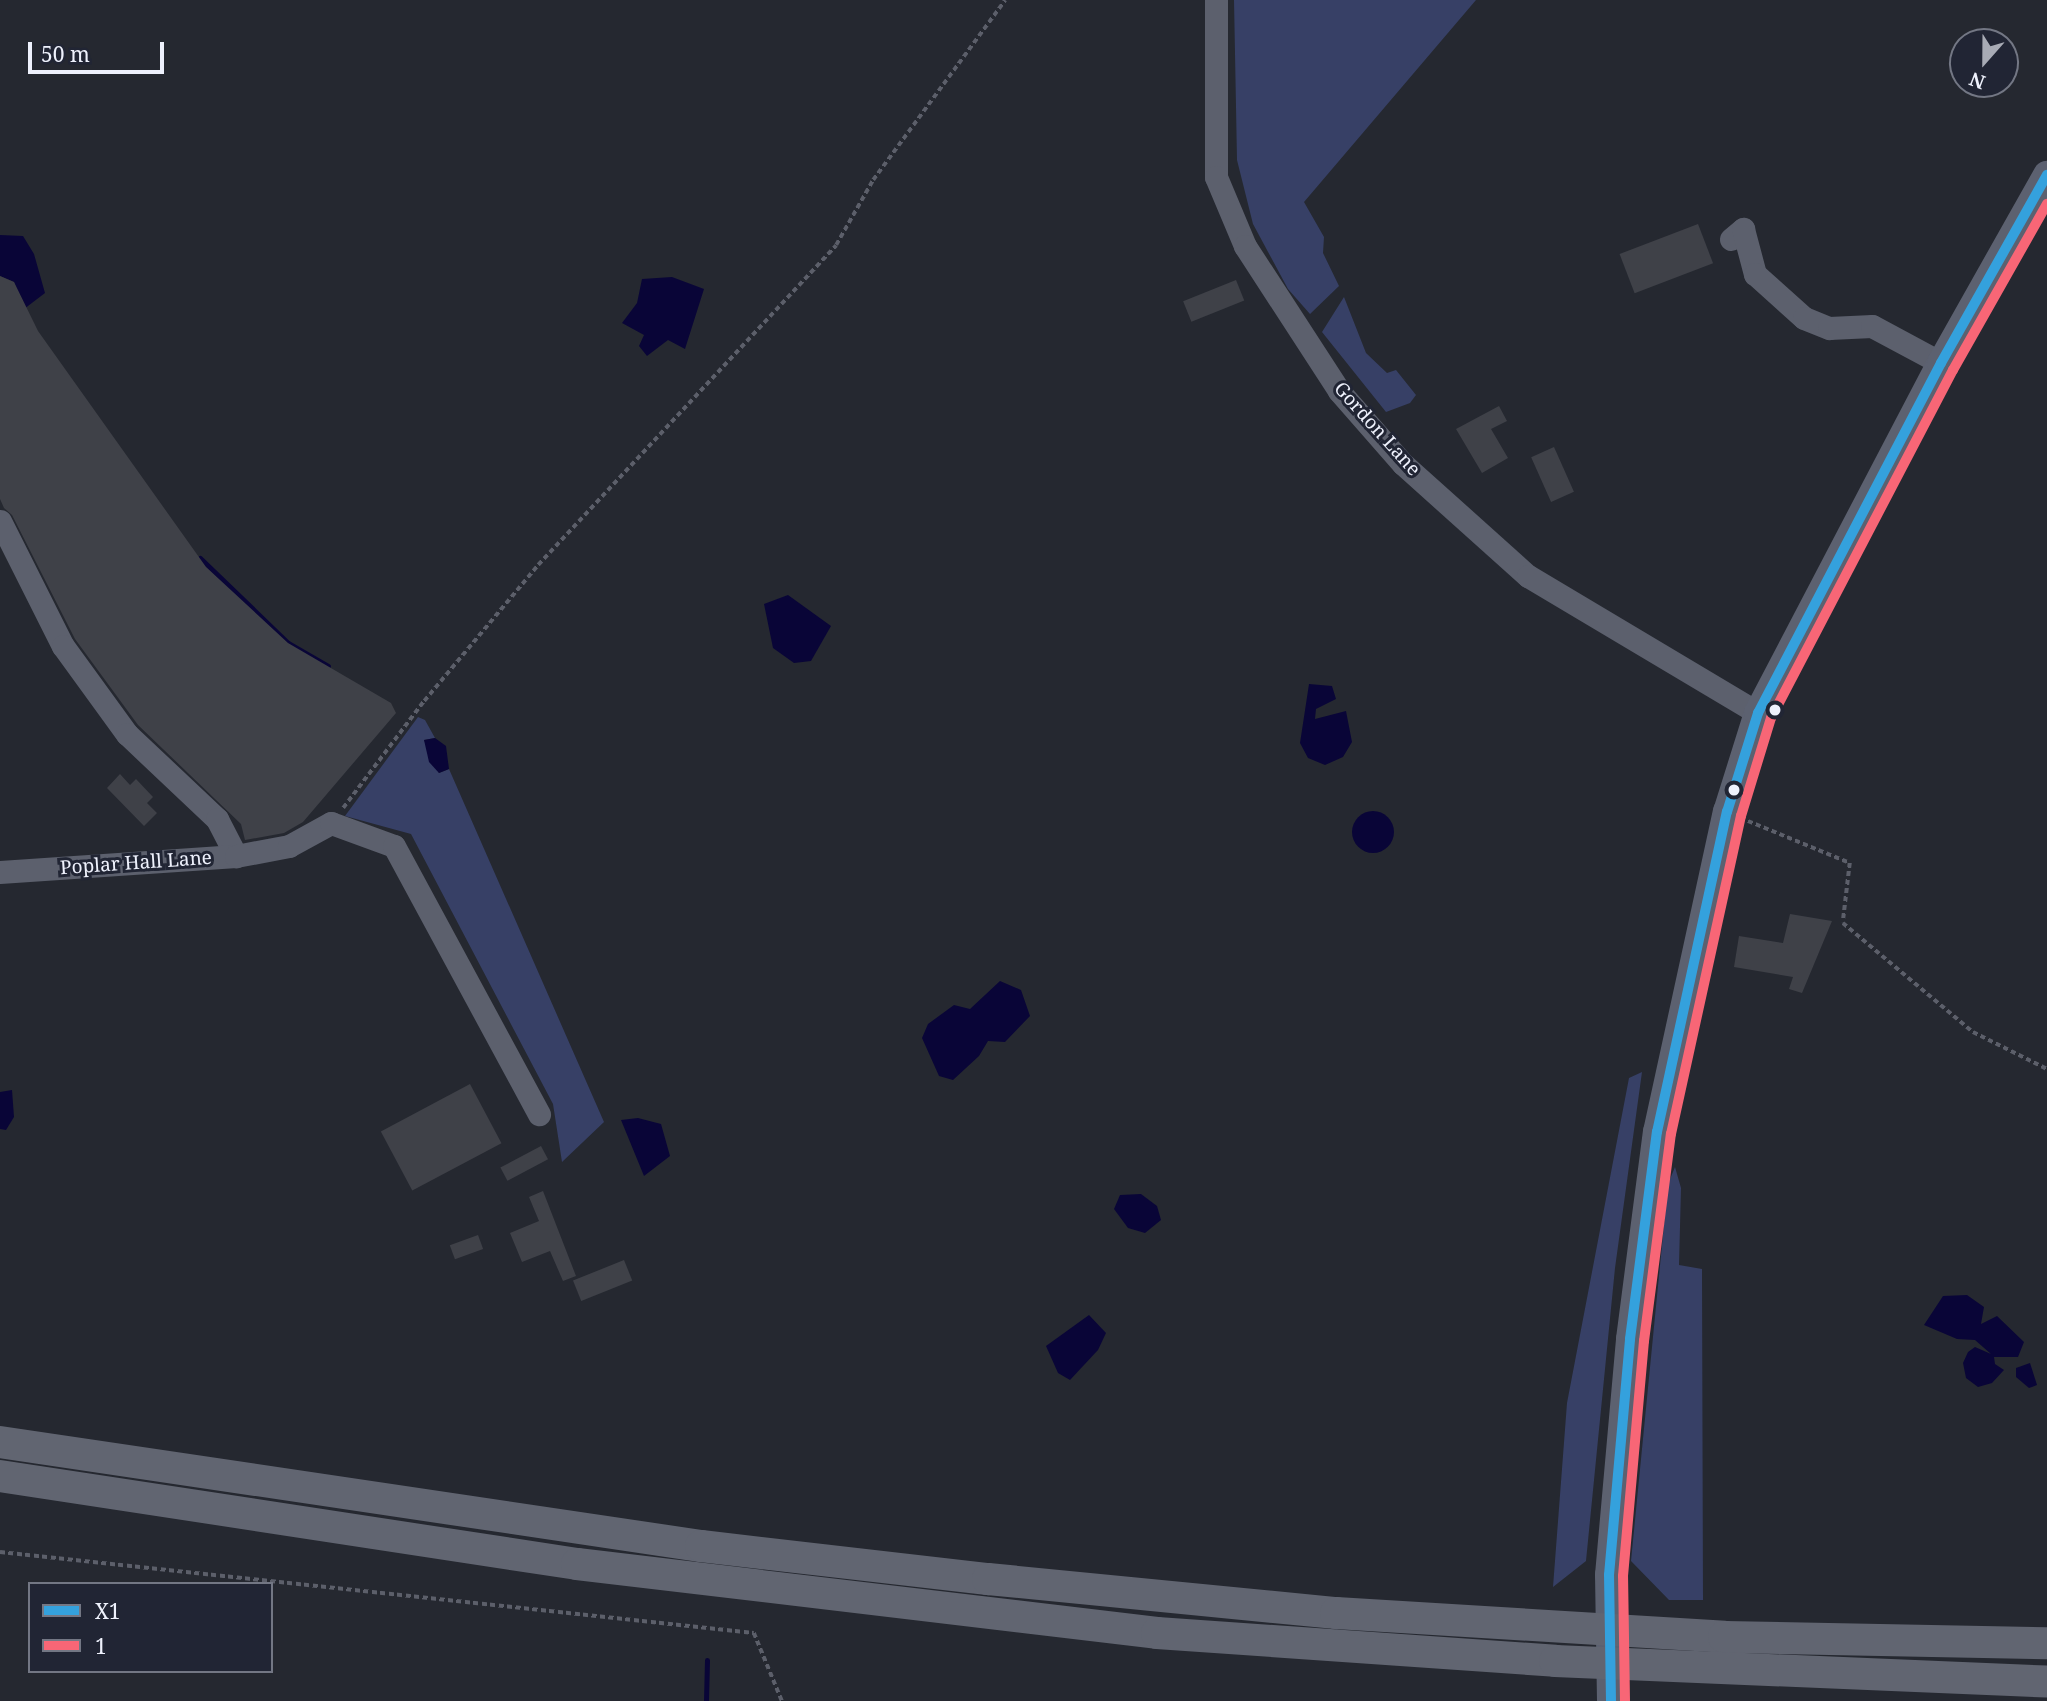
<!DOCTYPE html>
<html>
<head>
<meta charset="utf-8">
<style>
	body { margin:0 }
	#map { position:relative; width:2047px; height:1701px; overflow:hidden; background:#252830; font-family:"Noto Serif",serif }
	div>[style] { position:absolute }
	.green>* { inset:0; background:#374066 }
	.water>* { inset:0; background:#090537 }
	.round { border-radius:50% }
	.stream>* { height:5px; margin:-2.5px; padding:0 2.5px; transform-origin:2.5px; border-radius:2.5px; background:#090537 }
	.building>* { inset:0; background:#3f4148; transform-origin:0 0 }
	.path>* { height:3.5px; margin-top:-1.75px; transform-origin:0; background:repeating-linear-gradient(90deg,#5c5f6a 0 5px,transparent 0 8.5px) }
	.minor>* { height:23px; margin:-11.5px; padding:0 11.5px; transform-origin:11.5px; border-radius:11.5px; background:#5c606d }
	.major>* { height:28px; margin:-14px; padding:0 14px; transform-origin:14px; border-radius:14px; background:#5c6170 }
	.highway>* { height:32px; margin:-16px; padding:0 16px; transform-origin:16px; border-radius:16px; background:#616571 }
	.bus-1>* { height:10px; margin:-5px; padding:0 5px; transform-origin:5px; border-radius:5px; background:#34a1dd }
	.bus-2>* { height:10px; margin:-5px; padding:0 5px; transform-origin:5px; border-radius:5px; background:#f86676 }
	.dots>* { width:19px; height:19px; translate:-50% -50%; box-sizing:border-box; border:4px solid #212534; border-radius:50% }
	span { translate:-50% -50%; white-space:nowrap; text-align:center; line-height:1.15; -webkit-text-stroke:6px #212534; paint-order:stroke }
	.street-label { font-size:19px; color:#eef1fc }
	.legend { position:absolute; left:28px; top:1582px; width:245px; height:91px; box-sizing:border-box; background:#212534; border:2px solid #737784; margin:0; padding:9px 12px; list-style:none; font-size:21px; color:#eef1fc }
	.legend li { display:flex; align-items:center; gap:14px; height:35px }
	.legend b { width:35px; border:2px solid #737784 }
	.north { position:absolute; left:1949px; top:28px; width:70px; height:70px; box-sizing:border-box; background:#212534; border:2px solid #737784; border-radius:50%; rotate:201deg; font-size:19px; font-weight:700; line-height:28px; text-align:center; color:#eef1fc }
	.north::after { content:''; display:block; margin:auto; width:24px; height:32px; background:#a8abb5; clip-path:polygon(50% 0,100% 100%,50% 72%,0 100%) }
	.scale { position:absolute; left:28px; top:42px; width:136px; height:32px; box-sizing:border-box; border:4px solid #eef1fc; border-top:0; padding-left:9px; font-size:21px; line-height:24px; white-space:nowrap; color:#eef1fc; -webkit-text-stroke:5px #212534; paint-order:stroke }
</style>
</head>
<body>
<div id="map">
	<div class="green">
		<div style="clip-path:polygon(1234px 0,1476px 0,1304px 202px,1324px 237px,1323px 253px,1339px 286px,1310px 314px,1288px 289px,1253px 224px,1237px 160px)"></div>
		<div style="clip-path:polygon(1344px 297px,1366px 353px,1387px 373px,1396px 370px,1416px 395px,1410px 403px,1386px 412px,1322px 332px)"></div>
		<div style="clip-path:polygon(418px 717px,425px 720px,435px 738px,424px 740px,439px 773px,449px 769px,604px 1122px,562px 1162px,553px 1104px,411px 834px,345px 816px)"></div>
		<div style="clip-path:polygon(1642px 1072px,1615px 1268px,1586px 1561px,1553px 1587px,1567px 1403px,1629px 1078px)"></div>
		<div style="clip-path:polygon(1675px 1167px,1681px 1188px,1679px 1265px,1702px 1269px,1703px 1600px,1669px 1600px,1631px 1561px,1668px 1184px)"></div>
	</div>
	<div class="water">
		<div style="clip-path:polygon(0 235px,23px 236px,34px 254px,45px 293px,24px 309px,14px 282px,0 276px)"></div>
		<div style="clip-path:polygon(672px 277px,704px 289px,685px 349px,668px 340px,647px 356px,639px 346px,644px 335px,622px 323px,637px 303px,642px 279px)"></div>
		<div style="clip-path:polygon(788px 595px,831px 626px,811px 661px,794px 663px,773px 648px,764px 604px)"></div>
		<div style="clip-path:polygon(1309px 684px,1332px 686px,1336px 699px,1316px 709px,1315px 719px,1346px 711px,1352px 742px,1343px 757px,1325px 765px,1308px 758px,1300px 743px)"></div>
		<div style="clip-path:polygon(435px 738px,446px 746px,449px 769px,439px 773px,429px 762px,424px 740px)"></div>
		<div class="round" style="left:1352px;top:811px;width:42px;height:42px"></div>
		<div style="clip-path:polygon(1000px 981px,1021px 990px,1030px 1016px,1005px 1042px,988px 1041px,979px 1056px,953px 1080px,939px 1076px,922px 1038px,928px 1024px,954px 1005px,970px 1009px)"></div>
		<div style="clip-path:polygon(12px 1090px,14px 1117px,6px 1130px,0 1129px,0 1092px)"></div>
		<div style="clip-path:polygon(638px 1118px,661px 1124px,670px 1156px,644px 1176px,621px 1120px)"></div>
		<div style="clip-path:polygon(1141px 1194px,1157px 1206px,1161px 1220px,1145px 1233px,1128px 1228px,1114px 1209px,1120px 1195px)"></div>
		<div style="clip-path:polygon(1967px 1295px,1984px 1307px,1981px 1324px,1997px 1316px,2024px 1342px,2018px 1357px,1994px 1357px,1995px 1364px,2004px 1370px,1992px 1383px,1978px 1387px,1966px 1378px,1963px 1363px,1968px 1352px,1975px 1347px,1991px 1354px,1975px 1340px,1957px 1339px,1924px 1325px,1943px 1296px)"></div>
		<div style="clip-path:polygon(1089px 1315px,1106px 1333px,1098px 1350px,1070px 1380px,1058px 1373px,1046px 1346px)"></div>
		<div style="clip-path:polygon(2030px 1363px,2037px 1385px,2029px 1388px,2016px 1377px,2016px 1368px)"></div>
	</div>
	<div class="stream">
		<div style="left:200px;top:558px;width:122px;rotate:44deg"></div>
		<div style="left:288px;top:643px;width:46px;rotate:29.9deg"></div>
		<div style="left:706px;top:1701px;width:41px;rotate:-88.6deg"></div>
	</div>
	<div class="building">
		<div style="left:1698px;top:224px;width:42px;height:84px;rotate:69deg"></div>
		<div style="clip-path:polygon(0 276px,14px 282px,38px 331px,206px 567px,288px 643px,391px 703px,396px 713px,303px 822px,284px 833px,245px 840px,241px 824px,138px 725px,75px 639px,12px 515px,4px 508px,0 499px)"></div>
		<div style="left:1236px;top:280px;width:22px;height:57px;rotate:68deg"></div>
		<div style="clip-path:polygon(1499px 406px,1507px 421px,1491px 429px,1508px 458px,1482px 473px,1456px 429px)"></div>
		<div style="left:1554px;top:447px;width:49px;height:25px;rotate:66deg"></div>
		<div style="clip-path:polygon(120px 774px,130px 785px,136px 779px,153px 797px,147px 803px,157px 813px,144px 826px,107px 788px)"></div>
		<div style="clip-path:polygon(1790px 914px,1832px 921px,1802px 993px,1789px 989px,1793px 977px,1734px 967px,1739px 936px,1783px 943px)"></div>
		<div style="left:470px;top:1084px;width:67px;height:101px;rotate:62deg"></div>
		<div style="left:541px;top:1146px;width:15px;height:46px;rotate:62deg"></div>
		<div style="clip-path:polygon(543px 1191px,576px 1276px,563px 1281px,550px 1251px,522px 1262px,510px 1233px,539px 1221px,529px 1197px)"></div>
		<div style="left:478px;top:1235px;width:15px;height:30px;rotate:70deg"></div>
		<div style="left:624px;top:1260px;width:22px;height:55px;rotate:68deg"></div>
	</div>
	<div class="path">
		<div style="left:343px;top:808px;width:134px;rotate:-52.9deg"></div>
		<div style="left:424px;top:701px;width:177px;rotate:-50deg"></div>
		<div style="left:538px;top:565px;width:437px;rotate:-47deg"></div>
		<div style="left:836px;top:245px;width:75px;rotate:-60.4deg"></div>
		<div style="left:873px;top:180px;width:223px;rotate:-53.7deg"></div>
		<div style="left:1748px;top:821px;width:110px;rotate:22.4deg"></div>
		<div style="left:1850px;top:863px;width:60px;rotate:96.7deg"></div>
		<div style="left:1843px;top:923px;width:170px;rotate:40deg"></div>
		<div style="left:1973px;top:1032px;width:83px;rotate:26.6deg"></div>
		<div style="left:0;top:1552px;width:758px;rotate:6.13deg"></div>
		<div style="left:754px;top:1633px;width:74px;rotate:67.6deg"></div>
	</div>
	<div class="minor">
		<div style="left:1216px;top:0;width:177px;rotate:90deg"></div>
		<div style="left:1216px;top:177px;width:75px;rotate:67.2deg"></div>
		<div style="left:1245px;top:246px;width:173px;rotate:57deg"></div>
		<div style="left:1339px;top:391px;width:97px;rotate:48.8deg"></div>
		<div style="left:1403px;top:464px;width:168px;rotate:41.9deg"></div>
		<div style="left:1528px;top:576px;width:268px;rotate:30.8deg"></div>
		<div style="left:1731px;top:239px;width:16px;rotate:-40deg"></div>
		<div style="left:1743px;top:229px;width:47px;rotate:75.1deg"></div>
		<div style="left:1755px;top:274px;width:66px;rotate:41.9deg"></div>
		<div style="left:1804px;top:318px;width:27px;rotate:22deg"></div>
		<div style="left:1829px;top:328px;width:43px;rotate:-2.7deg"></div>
		<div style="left:1872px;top:326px;width:78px;rotate:28.2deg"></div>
		<div style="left:0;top:521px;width:140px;rotate:63.3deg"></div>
		<div style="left:63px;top:646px;width:109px;rotate:54deg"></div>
		<div style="left:127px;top:734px;width:124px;rotate:43.4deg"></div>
		<div style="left:217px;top:819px;width:42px;rotate:62.8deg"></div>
		<div style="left:236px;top:856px;width:237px;rotate:176.1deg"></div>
		<div style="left:236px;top:856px;width:54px;rotate:-10.7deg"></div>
		<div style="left:289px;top:846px;width:48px;rotate:-28.7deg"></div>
		<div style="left:331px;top:823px;width:67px;rotate:20.1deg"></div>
		<div style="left:394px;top:846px;width:305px;rotate:61.6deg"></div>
	</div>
	<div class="major">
		<div style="left:1611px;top:1701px;width:126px;rotate:-90.9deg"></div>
		<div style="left:1609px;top:1575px;width:237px;rotate:-84.9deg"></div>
		<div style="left:1630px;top:1339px;width:209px;rotate:-82.6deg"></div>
		<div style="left:1657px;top:1132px;width:328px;rotate:-77.7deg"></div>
		<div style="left:1727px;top:812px;width:104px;rotate:-72.6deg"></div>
		<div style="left:1758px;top:713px;width:395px;rotate:-62.4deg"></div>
		<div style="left:1941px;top:363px;width:216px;rotate:-60.6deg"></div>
	</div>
	<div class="highway">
		<div style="left:0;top:1442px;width:709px;rotate:8.44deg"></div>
		<div style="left:701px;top:1546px;width:289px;rotate:6.6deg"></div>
		<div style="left:988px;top:1579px;width:350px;rotate:5.6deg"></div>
		<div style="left:1336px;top:1613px;width:389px;rotate:3.5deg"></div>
		<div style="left:1724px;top:1637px;width:323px;rotate:1.1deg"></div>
		<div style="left:0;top:1476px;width:584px;rotate:8.67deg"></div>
		<div style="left:577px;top:1564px;width:584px;rotate:6.78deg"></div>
		<div style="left:1157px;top:1633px;width:399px;rotate:4deg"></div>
		<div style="left:1555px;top:1661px;width:492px;rotate:2.4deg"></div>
	</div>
	<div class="bus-1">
		<div style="left:1611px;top:1701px;width:126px;rotate:-90.9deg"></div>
		<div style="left:1609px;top:1575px;width:237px;rotate:-84.9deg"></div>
		<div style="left:1630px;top:1339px;width:209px;rotate:-82.6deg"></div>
		<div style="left:1657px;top:1132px;width:328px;rotate:-77.7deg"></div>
		<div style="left:1727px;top:812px;width:104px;rotate:-72.6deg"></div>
		<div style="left:1758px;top:713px;width:395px;rotate:-62.4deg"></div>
		<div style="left:1941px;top:363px;width:216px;rotate:-60.6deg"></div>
	</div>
	<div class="bus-2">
		<div style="left:1625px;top:1701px;width:125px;rotate:-90.9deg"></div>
		<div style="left:1623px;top:1576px;width:236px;rotate:-84.9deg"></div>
		<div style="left:1644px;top:1341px;width:209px;rotate:-82.6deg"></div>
		<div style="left:1671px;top:1134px;width:326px;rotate:-77.6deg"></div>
		<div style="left:1741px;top:816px;width:102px;rotate:-73deg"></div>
		<div style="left:1771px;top:718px;width:393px;rotate:-62.4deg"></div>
		<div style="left:1953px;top:370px;width:191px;rotate:-60.5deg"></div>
	</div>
	<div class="dots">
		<div style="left:1775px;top:710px;background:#eef1fc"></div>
		<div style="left:1734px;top:790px;background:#eef1fc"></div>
	</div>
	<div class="street-label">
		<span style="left:1377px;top:429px;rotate:48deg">Gordon Lane</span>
		<span style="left:136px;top:863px;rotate:-4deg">Poplar Hall Lane</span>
	</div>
	<ul class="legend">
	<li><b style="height:9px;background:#34a1dd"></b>X1</li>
	<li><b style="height:9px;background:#f86676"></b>1</li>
	</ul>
	<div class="north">N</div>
	<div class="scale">50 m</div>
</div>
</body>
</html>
